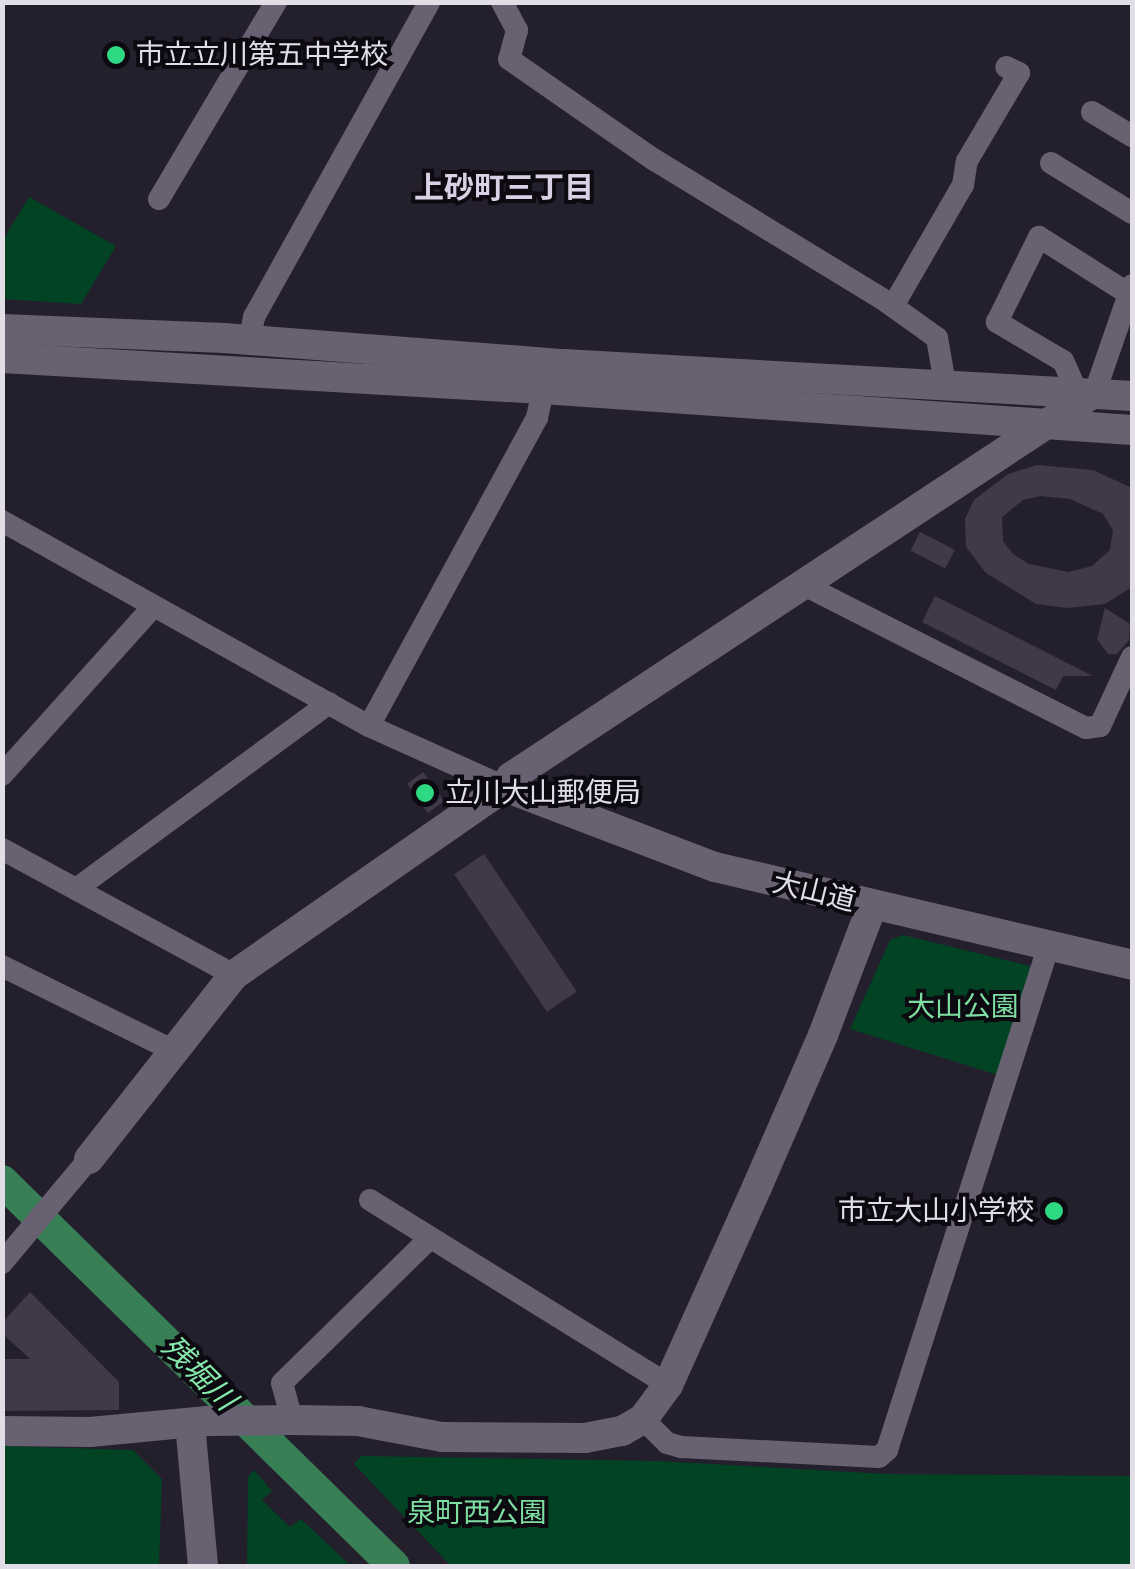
<!DOCTYPE html>
<html>
<head>
<meta charset="utf-8">
<style>
	body { margin:0 }
	#map { position:relative; width:1135px; height:1569px; overflow:hidden; background:#241f2d; font-family:Signika,"Noto Sans JP",sans-serif }
	div>[style] { position:absolute }
	.green>* { inset:0; background:#024324 }
	.river>* { height:32px; margin:-16px; padding:0 16px; transform-origin:16px; border-radius:16px; background:#387f55 }
	.building>* { inset:0; background:#3f3949; transform-origin:0 0 }
	.street>* { height:22px; margin:-11px; padding:0 11px; transform-origin:11px; border-radius:11px; background:#676172 }
	.secondary>* { height:30px; margin:-15px; padding:0 15px; transform-origin:15px; border-radius:15px; background:#676172 }
	.dots>* { width:28px; height:28px; translate:-50% -50%; box-sizing:border-box; border:5px solid #0c0a10; border-radius:50% }
	span { translate:-50% -50%; white-space:nowrap; text-align:center; line-height:1.15; -webkit-text-stroke:8px #0c0a10; paint-order:stroke }
	.poi-label { font-size:28px; color:#e2dee8 }
	.left { translate:0 -50%; text-align:left }
	.right { translate:-100% -50%; text-align:right }
	.street-label { font-size:28px; color:#e2dee8 }
	.park-label { font-size:28px; color:#7cdea1 }
	.neighbourhood-label { font-size:30px; color:#d8d1e5; font-weight:700 }
	.water-label { font-size:30px; color:#86e8ab; font-style:italic }
	.frame { position:absolute; inset:0; border:5px solid #e2dee8; pointer-events:none }
</style>
</head>
<body>
<div id="map">
	<div class="green">
		<div style="clip-path:polygon(29px 197px,116px 246px,81px 304px,3px 299px,3px 240px)"></div>
		<div style="clip-path:polygon(903px 935px,1034px 967px,1001px 1076px,850px 1029px,890px 940px)"></div>
		<div style="clip-path:polygon(3px 1446px,133px 1450px,162px 1479px,159px 1566px,3px 1566px)"></div>
		<div style="clip-path:polygon(361px 1456px,658px 1461px,887px 1474px,1132px 1476px,1132px 1566px,451px 1566px,354px 1464px)"></div>
		<div style="clip-path:polygon(254px 1470px,272px 1491px,262px 1500px,290px 1527px,301px 1519px,351px 1566px,247px 1566px,248px 1477px)"></div>
	</div>
	<div class="river">
		<div style="left:2px;top:1181px;width:549px;rotate:44.48deg"></div>
	</div>
	<div class="building">
		<div style="clip-path:polygon(evenodd,1037px 465px,1093px 470px,1132px 488px,1132px 587px,1105px 604px,1067px 608px,1036px 604px,986px 573px,966px 547px,965px 519px,974px 500px,1008px 474px,1037px 465px,1040px 496px,1070px 499px,1103px 514px,1113px 530px,1110px 550px,1092px 566px,1068px 572px,1029px 564px,1013px 554px,1003px 541px,1002px 517px,1023px 500px,1040px 496px)"></div>
		<div style="left:920px;top:532px;width:39px;height:21px;rotate:27deg"></div>
		<div style="clip-path:polygon(935px 596px,1093px 676px,1063px 676px,1056px 690px,922px 622px)"></div>
		<div style="clip-path:polygon(1105px 608px,1130px 624px,1129px 640px,1117px 654px,1108px 654px,1097px 639px)"></div>
		<div style="left:423px;top:772px;width:36px;height:20px;rotate:54deg"></div>
		<div style="left:484px;top:854px;width:166px;height:36px;rotate:56deg"></div>
		<div style="clip-path:polygon(30px 1292px,119px 1382px,119px 1410px,2px 1411px,2px 1359px,30px 1359px,2px 1333px,2px 1323px)"></div>
	</div>
	<div class="street">
		<div style="left:502px;top:2px;width:32px;rotate:62deg"></div>
		<div style="left:517px;top:30px;width:30px;rotate:105deg"></div>
		<div style="left:509px;top:59px;width:175px;rotate:34.8deg"></div>
		<div style="left:653px;top:159px;width:271px;rotate:31.4deg"></div>
		<div style="left:884px;top:300px;width:65px;rotate:35.6deg"></div>
		<div style="left:937px;top:338px;width:47px;rotate:80.1deg"></div>
		<div style="left:1092px;top:112px;width:47px;rotate:31deg"></div>
		<div style="left:1051px;top:163px;width:95px;rotate:31.7deg"></div>
		<div style="left:159px;top:199px;width:229px;rotate:-59.3deg"></div>
		<div style="left:893px;top:306px;width:140px;rotate:-60deg"></div>
		<div style="left:963px;top:185px;width:24px;rotate:-81deg"></div>
		<div style="left:967px;top:161px;width:102px;rotate:-59.4deg"></div>
		<div style="left:1019px;top:73px;width:14px;rotate:-155deg"></div>
		<div style="left:249px;top:341px;width:25px;rotate:-78deg"></div>
		<div style="left:254px;top:317px;width:360px;rotate:-60.9deg"></div>
		<div style="left:1077px;top:392px;width:34px;rotate:-114deg"></div>
		<div style="left:1063px;top:361px;width:77px;rotate:-149.4deg"></div>
		<div style="left:997px;top:322px;width:95px;rotate:-63.7deg"></div>
		<div style="left:1039px;top:237px;width:107px;rotate:32.3deg"></div>
		<div style="left:1095px;top:392px;width:113px;rotate:-70.9deg"></div>
		<div style="left:2px;top:521px;width:420px;rotate:29.2deg"></div>
		<div style="left:369px;top:726px;width:149px;rotate:24.2deg"></div>
		<div style="left:802px;top:584px;width:318px;rotate:26.9deg"></div>
		<div style="left:1086px;top:728px;width:14px;rotate:-8deg"></div>
		<div style="left:1100px;top:726px;width:76px;rotate:-65.1deg"></div>
		<div style="left:369px;top:726px;width:351px;rotate:-61.4deg"></div>
		<div style="left:537px;top:418px;width:30px;rotate:-78deg"></div>
		<div style="left:2px;top:775px;width:226px;rotate:-48.1deg"></div>
		<div style="left:2px;top:849px;width:264px;rotate:28.5deg"></div>
		<div style="left:76px;top:889px;width:314px;rotate:-36.3deg"></div>
		<div style="left:2px;top:966px;width:190px;rotate:26.3deg"></div>
		<div style="left:370px;top:1200px;width:351px;rotate:31.8deg"></div>
		<div style="left:2px;top:1263px;width:136px;rotate:-50.1deg"></div>
		<div style="left:643px;top:1419px;width:34px;rotate:45deg"></div>
		<div style="left:667px;top:1443px;width:15px;rotate:16deg"></div>
		<div style="left:681px;top:1447px;width:198px;rotate:2.9deg"></div>
		<div style="left:879px;top:1457px;width:11px;rotate:-41deg"></div>
		<div style="left:887px;top:1450px;width:527px;rotate:-72.22deg"></div>
		<div style="left:292px;top:1420px;width:38px;rotate:-105deg"></div>
		<div style="left:282px;top:1383px;width:207px;rotate:-44.4deg"></div>
	</div>
	<div class="secondary">
		<div style="left:2px;top:329px;width:222px;rotate:2.3deg"></div>
		<div style="left:224px;top:338px;width:340px;rotate:4.4deg"></div>
		<div style="left:563px;top:364px;width:570px;rotate:3.22deg"></div>
		<div style="left:2px;top:358px;width:542px;rotate:3.28deg"></div>
		<div style="left:543px;top:389px;width:590px;rotate:3.98deg"></div>
		<div style="left:505px;top:787px;width:225px;rotate:20.9deg"></div>
		<div style="left:715px;top:867px;width:428px;rotate:13.2deg"></div>
		<div style="left:89px;top:1159px;width:234px;rotate:-51.8deg"></div>
		<div style="left:234px;top:975px;width:330px;rotate:-34.8deg"></div>
		<div style="left:505px;top:787px;width:12px;rotate:-59deg"></div>
		<div style="left:511px;top:777px;width:699px;rotate:-33.39deg"></div>
		<div style="left:190px;top:1423px;width:144px;rotate:84.8deg"></div>
		<div style="left:2px;top:1431px;width:88px;rotate:0.7deg"></div>
		<div style="left:90px;top:1432px;width:118px;rotate:-5.4deg"></div>
		<div style="left:207px;top:1421px;width:85px;rotate:-0.7deg"></div>
		<div style="left:292px;top:1420px;width:66px;rotate:0.9deg"></div>
		<div style="left:358px;top:1421px;width:86px;rotate:10.8deg"></div>
		<div style="left:442px;top:1437px;width:143px;rotate:0.4deg"></div>
		<div style="left:585px;top:1438px;width:38px;rotate:-11deg"></div>
		<div style="left:622px;top:1431px;width:24px;rotate:-30deg"></div>
		<div style="left:643px;top:1419px;width:42px;rotate:-53.7deg"></div>
		<div style="left:668px;top:1385px;width:217px;rotate:-65.8deg"></div>
		<div style="left:757px;top:1187px;width:166px;rotate:-66.5deg"></div>
		<div style="left:823px;top:1035px;width:138px;rotate:-69.2deg"></div>
	</div>
	<div class="dots">
		<div style="left:116px;top:55px;background:#2fd883"></div>
		<div style="left:425px;top:793px;background:#2fd883"></div>
		<div style="left:1054px;top:1211px;background:#2fd883"></div>
	</div>
	<div class="poi-label">
		<span class="left" style="left:136px;top:55px">市立立川第五中学校</span>
		<span class="left" style="left:445px;top:793px">立川大山郵便局</span>
		<span class="right" style="left:1034px;top:1211px">市立大山小学校</span>
	</div>
	<div class="street-label">
		<span style="left:814px;top:892px;rotate:14deg">大山道</span>
	</div>
	<div class="park-label">
		<span style="left:963px;top:1007px">大山公園</span>
		<span style="left:477px;top:1513px">泉町西公園</span>
	</div>
	<div class="neighbourhood-label">
		<span style="left:504px;top:189px">上砂町三丁目</span>
	</div>
	<div class="water-label">
		<span style="left:198px;top:1374px;rotate:45deg">残堀川</span>
	</div>
	<div class="frame"></div>
</div>
</body>
</html>
